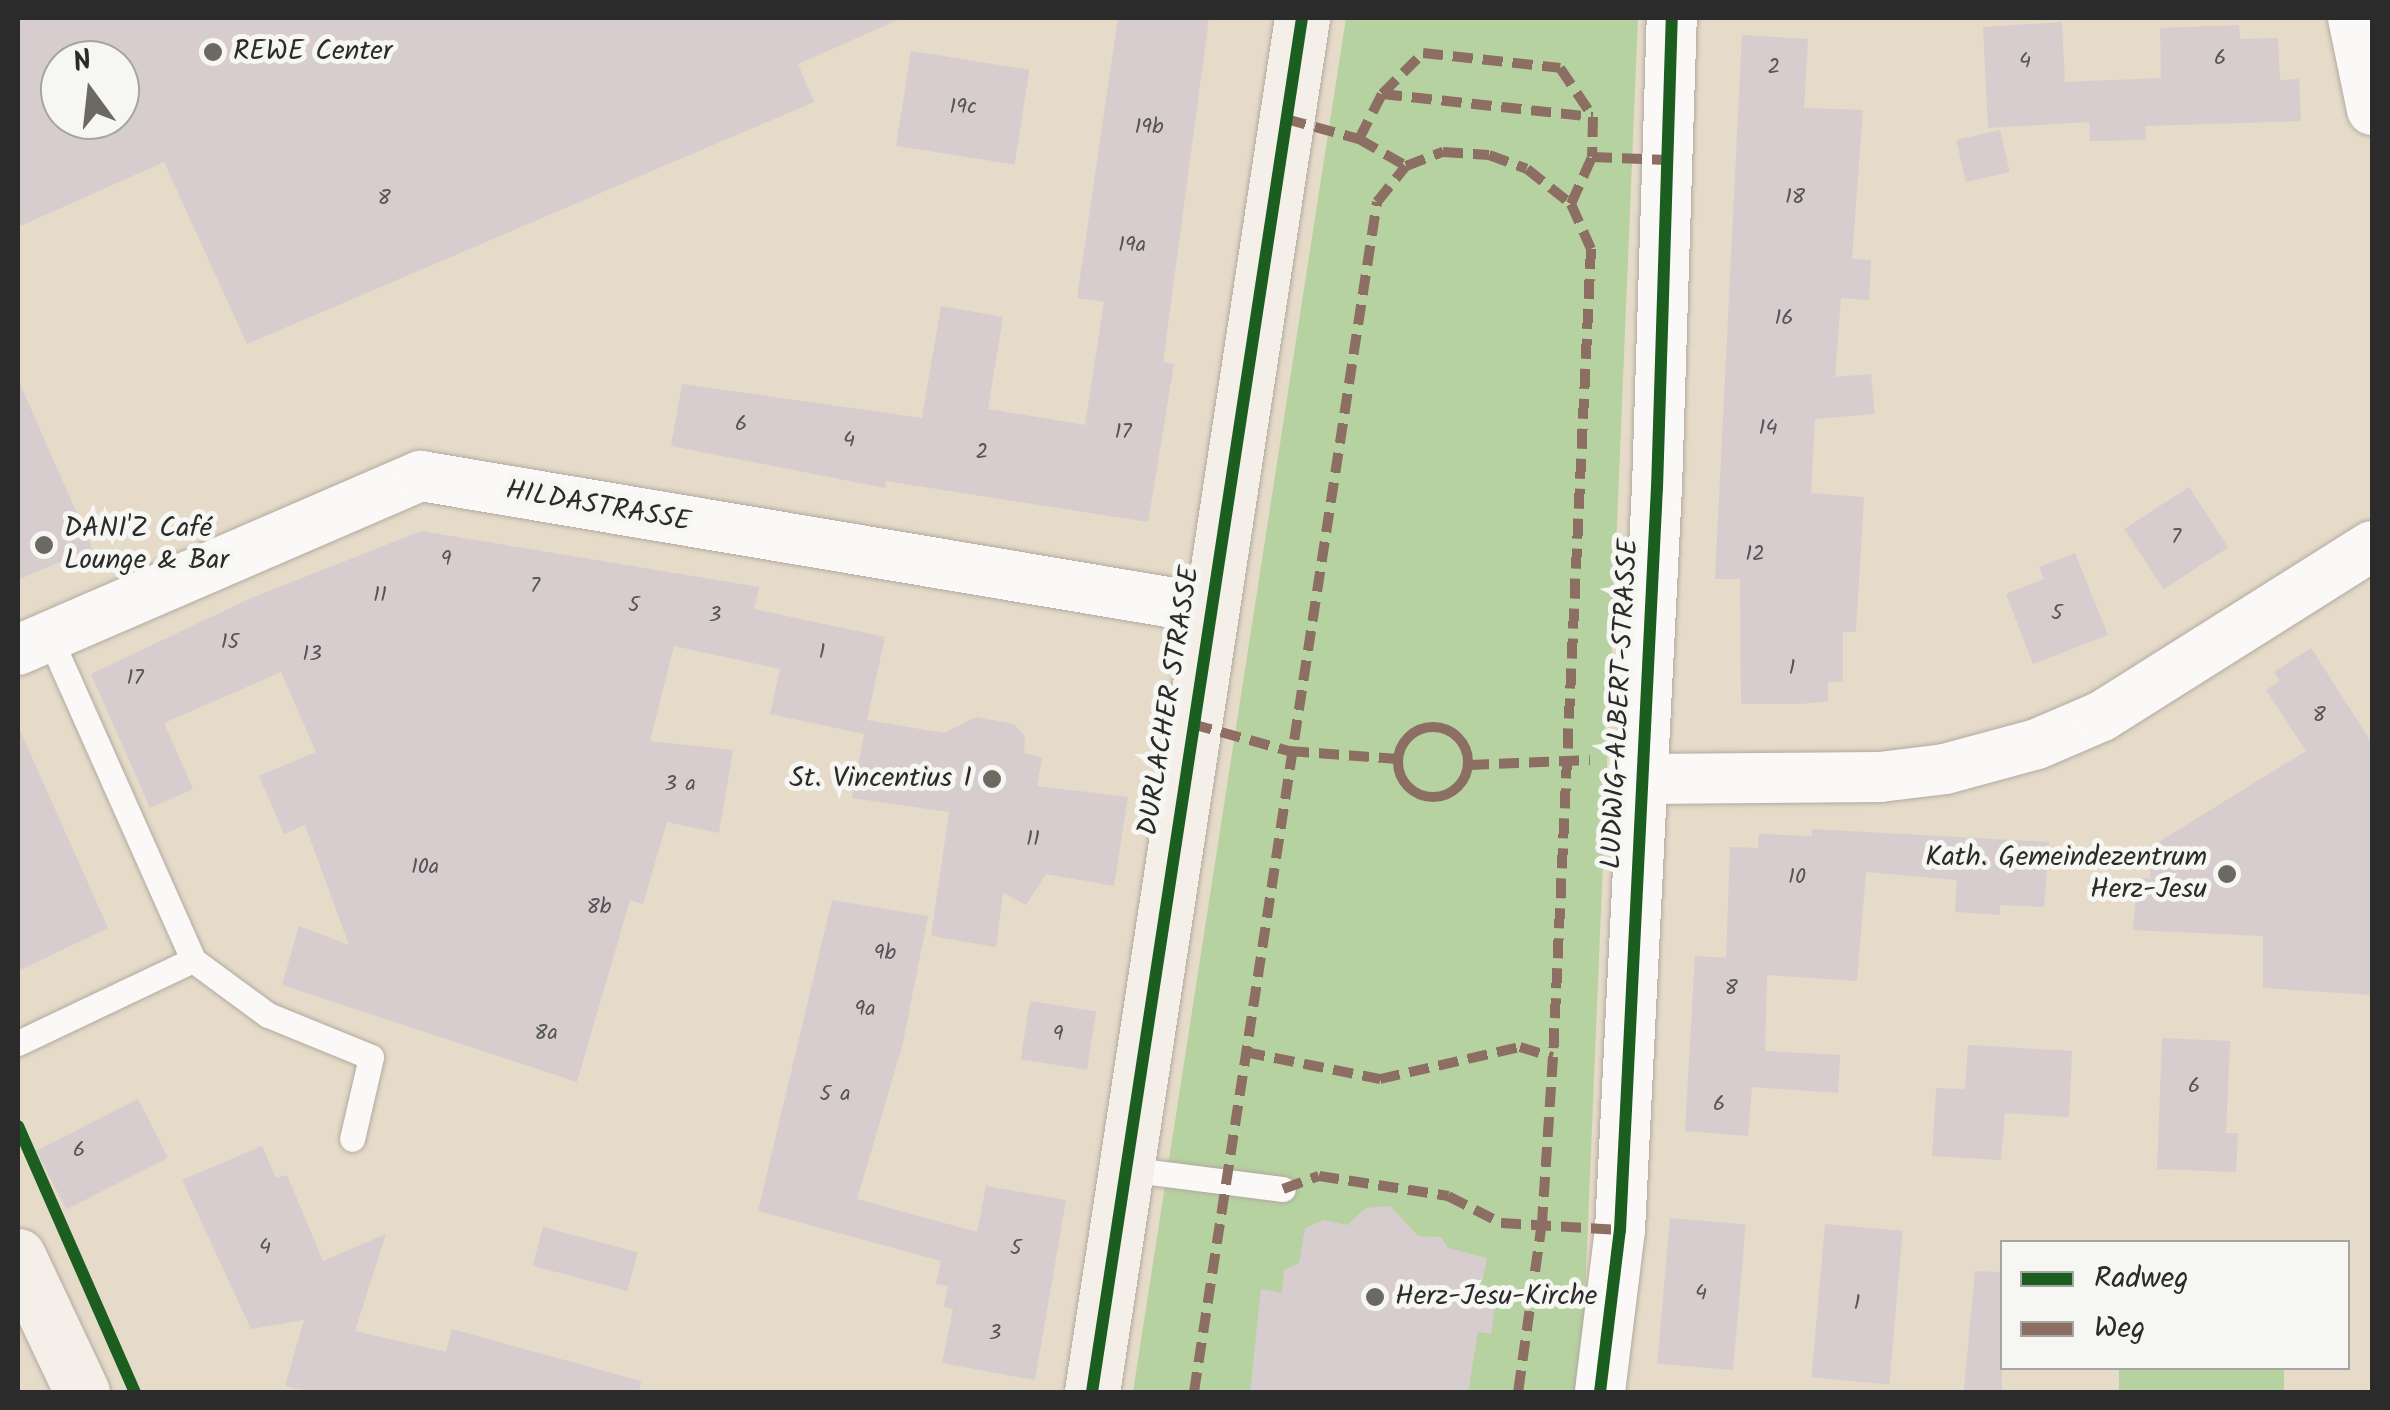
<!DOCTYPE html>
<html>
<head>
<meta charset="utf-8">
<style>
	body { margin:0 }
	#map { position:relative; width:2390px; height:1410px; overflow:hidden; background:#e6dac9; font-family:Kalam,sans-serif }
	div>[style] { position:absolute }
	.green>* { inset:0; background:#b7d2a1; transform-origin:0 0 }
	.building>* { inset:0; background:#d7cdce; transform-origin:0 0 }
	.roads { filter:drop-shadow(0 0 2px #b1aa9f) drop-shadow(0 0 2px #b1aa9f) }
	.lane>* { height:25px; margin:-12.5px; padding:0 12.5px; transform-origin:12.5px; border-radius:12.5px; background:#fbf9f7 }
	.street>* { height:50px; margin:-25px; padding:0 25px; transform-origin:25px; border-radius:25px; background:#fbf9f7 }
	.secondary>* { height:55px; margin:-27.5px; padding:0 27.5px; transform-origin:27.5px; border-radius:27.5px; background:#f4f0e9 }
	.quiet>* { height:10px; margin-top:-5px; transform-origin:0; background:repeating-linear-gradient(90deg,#8d6e63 0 20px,transparent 0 30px) }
	.quiet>.ring { margin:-5px; padding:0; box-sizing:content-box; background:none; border:10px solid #8d6e63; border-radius:50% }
	.cycleway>* { height:12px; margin:-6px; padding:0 6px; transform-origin:6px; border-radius:6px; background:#1b5e20 }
	.dots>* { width:28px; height:28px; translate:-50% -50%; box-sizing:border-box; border:5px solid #f6f6f2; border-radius:50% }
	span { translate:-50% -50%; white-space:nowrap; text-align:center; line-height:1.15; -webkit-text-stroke:10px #f6f6f2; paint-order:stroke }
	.number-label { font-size:22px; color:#565454 }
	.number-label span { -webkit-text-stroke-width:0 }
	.poi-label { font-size:28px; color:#2b2b2b }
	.left { translate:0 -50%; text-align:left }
	.right { translate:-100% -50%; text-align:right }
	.street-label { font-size:28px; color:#2b2b2b }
	.frame { position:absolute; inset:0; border:20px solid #2b2b2b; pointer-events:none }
	.legend { position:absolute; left:2000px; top:1240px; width:350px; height:130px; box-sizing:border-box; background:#f6f6f2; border:2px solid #a5a5a2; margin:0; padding:12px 18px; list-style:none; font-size:30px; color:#2b2b2b }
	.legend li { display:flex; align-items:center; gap:20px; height:50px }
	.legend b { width:50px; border:2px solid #a5a5a2 }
	.north { position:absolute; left:40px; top:40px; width:100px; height:100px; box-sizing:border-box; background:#f6f6f2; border:2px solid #a5a5a2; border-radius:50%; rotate:345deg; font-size:28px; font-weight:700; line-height:40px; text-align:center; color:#2b2b2b }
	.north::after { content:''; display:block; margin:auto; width:35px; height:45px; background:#6c6862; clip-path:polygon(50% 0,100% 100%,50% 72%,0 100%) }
</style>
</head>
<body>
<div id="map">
	<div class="green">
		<div style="clip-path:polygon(1346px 18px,1638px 18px,1581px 1392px,1133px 1392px)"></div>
		<div style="left:2119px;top:1368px;width:165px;height:24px"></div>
	</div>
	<div class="building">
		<div style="clip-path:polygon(evenodd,18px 18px,902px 18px,798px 64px,814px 102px,247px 344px,164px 162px,18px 227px,18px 18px,60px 60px,120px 60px,120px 120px,60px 120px,60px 60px)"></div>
		<div style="clip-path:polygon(1118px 18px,1209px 18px,1163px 362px,1174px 364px,1148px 522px,886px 481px,885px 488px,671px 446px,682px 384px,922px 418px,941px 306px,1003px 317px,988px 409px,1085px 425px,1104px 302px,1077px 298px)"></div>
		<div style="clip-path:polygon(2062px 22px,2065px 82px,2161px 78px,2160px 28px,2239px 25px,2240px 39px,2278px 38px,2280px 80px,2299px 79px,2301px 121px,2145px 126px,2146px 140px,2090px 141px,2089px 122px,1988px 128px,1983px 27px)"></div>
		<div style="clip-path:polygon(1742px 35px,1808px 39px,1804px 108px,1863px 110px,1852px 259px,1871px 260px,1869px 300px,1841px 298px,1835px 377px,1871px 374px,1875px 414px,1815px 419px,1811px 493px,1864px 497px,1856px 632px,1843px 632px,1843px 682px,1828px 682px,1828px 701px,1801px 704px,1741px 704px,1740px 579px,1715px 579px)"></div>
		<div style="left:911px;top:51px;width:120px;height:96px;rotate:9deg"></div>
		<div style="left:2000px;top:130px;width:43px;height:45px;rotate:77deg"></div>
		<div style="clip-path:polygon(18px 379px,92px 548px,18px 580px)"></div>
		<div style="left:2189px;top:487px;width:72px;height:77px;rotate:57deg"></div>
		<div style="clip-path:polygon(421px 531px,759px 587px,754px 609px,885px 637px,864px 734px,770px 714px,780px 669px,674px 646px,650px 741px,733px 750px,719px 833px,667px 822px,643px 904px,630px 900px,577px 1082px,282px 985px,299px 926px,349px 945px,305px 825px,284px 834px,259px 776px,316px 752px,281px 672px,164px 723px,193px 789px,150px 808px,91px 674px,249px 599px)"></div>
		<div style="clip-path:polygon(2075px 553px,2108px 635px,2033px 664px,2006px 594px,2044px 579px,2039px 567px)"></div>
		<div style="clip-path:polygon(2311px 648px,2372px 743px,2372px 995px,2263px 988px,2263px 936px,2133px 930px,2138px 878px,2150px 878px,2152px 846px,2306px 751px,2266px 690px,2280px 681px,2274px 672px)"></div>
		<div style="clip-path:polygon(976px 717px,1014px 724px,1025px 736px,1024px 753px,1042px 758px,1037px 786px,1128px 797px,1114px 886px,1046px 874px,1026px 905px,1003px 893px,996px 947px,931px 936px,949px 812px,852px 798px,867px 720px,944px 733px)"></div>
		<div style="clip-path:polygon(18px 726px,108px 928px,18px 971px)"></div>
		<div style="clip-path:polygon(1812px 829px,2049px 842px,2044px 907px,2000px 905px,2000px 915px,1955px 912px,1957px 880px,1866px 872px,1857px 981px,1767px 975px,1765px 1051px,1840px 1055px,1838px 1093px,1752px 1087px,1748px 1136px,1685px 1131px,1695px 956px,1726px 958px,1730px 847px,1758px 848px,1759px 834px,1812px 836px)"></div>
		<div style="clip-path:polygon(832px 900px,928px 916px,902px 1047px,857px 1199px,977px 1232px,986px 1186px,1066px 1200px,1035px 1380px,942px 1363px,953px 1309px,944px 1307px,948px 1286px,936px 1284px,941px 1261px,758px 1211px)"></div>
		<div style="left:1030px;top:1001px;width:67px;height:59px;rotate:9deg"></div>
		<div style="clip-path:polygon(2162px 1038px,2230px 1041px,2226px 1133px,2238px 1133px,2236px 1172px,2157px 1169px)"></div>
		<div style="clip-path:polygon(1968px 1045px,2072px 1051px,2069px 1117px,2005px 1113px,2001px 1160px,1932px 1156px,1936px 1088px,1965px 1089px)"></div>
		<div style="left:138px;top:1099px;width:66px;height:114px;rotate:63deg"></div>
		<div style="clip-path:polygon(262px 1146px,276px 1178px,287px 1175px,323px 1261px,386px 1234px,355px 1331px,446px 1352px,452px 1329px,641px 1381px,639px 1392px,314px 1392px,285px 1386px,304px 1320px,251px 1329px,182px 1180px)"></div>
		<div style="clip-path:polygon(1390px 1206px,1418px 1236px,1441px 1237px,1448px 1248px,1487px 1258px,1480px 1291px,1497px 1294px,1491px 1334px,1478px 1332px,1468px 1392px,1250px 1392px,1261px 1289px,1282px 1293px,1284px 1270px,1299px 1263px,1305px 1228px,1324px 1220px,1347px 1225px,1366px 1208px)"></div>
		<div style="left:1670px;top:1218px;width:76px;height:146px;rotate:5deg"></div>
		<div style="left:1825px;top:1224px;width:78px;height:154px;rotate:5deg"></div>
		<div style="left:543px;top:1227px;width:98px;height:40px;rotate:15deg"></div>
		<div style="clip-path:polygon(1975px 1271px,2002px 1272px,2002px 1392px,1964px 1390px)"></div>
	</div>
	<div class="roads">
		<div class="lane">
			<div style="left:49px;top:636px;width:355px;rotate:66deg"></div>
			<div style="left:193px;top:960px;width:93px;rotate:36.3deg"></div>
			<div style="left:268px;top:1015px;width:111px;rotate:22.2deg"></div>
			<div style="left:371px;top:1057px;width:84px;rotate:103deg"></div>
			<div style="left:18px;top:1043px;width:194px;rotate:-25.4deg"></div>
			<div style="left:1126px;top:1169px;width:158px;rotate:7.3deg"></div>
		</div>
		<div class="street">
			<div style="left:2353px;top:18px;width:94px;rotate:78.3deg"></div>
			<div style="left:18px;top:650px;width:439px;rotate:-23.4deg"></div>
			<div style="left:421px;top:476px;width:799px;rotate:9.58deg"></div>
			<div style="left:1643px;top:779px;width:237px;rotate:-0.5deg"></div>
			<div style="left:1880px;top:777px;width:65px;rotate:-7deg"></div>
			<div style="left:1945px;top:769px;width:95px;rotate:-15.2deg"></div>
			<div style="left:2037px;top:744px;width:71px;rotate:-23.3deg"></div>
			<div style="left:2102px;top:716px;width:319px;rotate:-32.2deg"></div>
			<div style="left:1600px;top:1392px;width:163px;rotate:-83deg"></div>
			<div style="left:1620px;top:1230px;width:743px;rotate:-87.15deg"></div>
			<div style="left:1657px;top:488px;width:470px;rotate:-88.2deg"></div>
		</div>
		<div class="secondary">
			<div style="left:18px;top:1256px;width:150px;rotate:64.8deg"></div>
			<div style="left:1092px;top:1392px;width:1390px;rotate:-81.31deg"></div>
		</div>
	</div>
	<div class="quiet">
		<div style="left:1382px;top:94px;width:212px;rotate:6.2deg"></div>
		<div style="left:1286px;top:119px;width:76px;rotate:15.3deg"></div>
		<div style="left:1359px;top:139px;width:54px;rotate:29.9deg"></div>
		<div style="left:1359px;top:139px;width:51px;rotate:-62.9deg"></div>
		<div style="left:1382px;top:94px;width:58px;rotate:-45deg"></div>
		<div style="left:1423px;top:53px;width:138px;rotate:6.2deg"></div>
		<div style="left:1560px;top:68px;width:59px;rotate:56deg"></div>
		<div style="left:1593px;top:117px;width:40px;rotate:91.4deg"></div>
		<div style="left:1571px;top:204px;width:51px;rotate:-65.9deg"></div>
		<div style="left:1592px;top:157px;width:75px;rotate:2.3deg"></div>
		<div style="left:1192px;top:724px;width:101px;rotate:15.6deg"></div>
		<div style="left:1289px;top:751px;width:109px;rotate:4.2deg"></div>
		<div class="ring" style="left:1398px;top:727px;width:60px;height:60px"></div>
		<div style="left:1469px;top:765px;width:121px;rotate:-2.4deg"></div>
		<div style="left:1245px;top:1052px;width:138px;rotate:11.3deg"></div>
		<div style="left:1380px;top:1079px;width:144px;rotate:-12.9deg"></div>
		<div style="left:1520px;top:1047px;width:34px;rotate:17deg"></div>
		<div style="left:1283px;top:1189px;width:38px;rotate:-20deg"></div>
		<div style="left:1319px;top:1176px;width:131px;rotate:8.8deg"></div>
		<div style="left:1448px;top:1196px;width:59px;rotate:27deg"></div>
		<div style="left:1501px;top:1223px;width:119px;rotate:3.4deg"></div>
		<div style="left:1194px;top:1392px;width:1204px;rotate:-81.26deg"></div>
		<div style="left:1377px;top:202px;width:46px;rotate:-51.1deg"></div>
		<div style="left:1406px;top:166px;width:40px;rotate:-21deg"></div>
		<div style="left:1443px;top:152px;width:46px;rotate:3.7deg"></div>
		<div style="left:1489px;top:155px;width:40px;rotate:20.2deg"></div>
		<div style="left:1527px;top:169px;width:56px;rotate:38.5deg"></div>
		<div style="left:1571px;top:204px;width:49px;rotate:66deg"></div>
		<div style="left:1591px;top:249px;width:809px;rotate:92.69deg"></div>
		<div style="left:1553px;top:1057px;width:165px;rotate:93.8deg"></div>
		<div style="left:1542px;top:1222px;width:172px;rotate:98deg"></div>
	</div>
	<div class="cycleway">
		<div style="left:18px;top:1126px;width:291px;rotate:66.3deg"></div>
		<div style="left:1092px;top:1392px;width:1390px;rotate:-81.31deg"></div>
		<div style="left:1600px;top:1392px;width:163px;rotate:-83deg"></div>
		<div style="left:1620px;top:1230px;width:743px;rotate:-87.15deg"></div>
		<div style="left:1657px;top:488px;width:470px;rotate:-88.2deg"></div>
	</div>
	<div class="dots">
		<div style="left:213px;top:52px;background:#6c6862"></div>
		<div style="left:44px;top:545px;background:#6c6862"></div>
		<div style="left:992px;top:779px;background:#6c6862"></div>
		<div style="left:2227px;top:874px;background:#6c6862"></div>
		<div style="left:1375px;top:1297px;background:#6c6862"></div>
	</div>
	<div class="number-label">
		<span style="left:2220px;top:59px">6</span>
		<span style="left:2025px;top:62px">4</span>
		<span style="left:1774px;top:68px">2</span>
		<span style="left:963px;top:108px">19c</span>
		<span style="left:1149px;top:128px">19b</span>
		<span style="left:1795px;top:198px">18</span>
		<span style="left:384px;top:199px">8</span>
		<span style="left:1132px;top:246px">19a</span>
		<span style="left:1784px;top:319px">16</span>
		<span style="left:741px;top:425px">6</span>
		<span style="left:1768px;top:429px">14</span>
		<span style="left:1123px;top:433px">17</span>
		<span style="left:849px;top:441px">4</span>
		<span style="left:982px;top:453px">2</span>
		<span style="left:2176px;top:538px">7</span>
		<span style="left:1755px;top:555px">12</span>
		<span style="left:446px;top:560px">9</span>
		<span style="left:535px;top:587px">7</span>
		<span style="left:380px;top:596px">11</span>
		<span style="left:634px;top:606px">5</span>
		<span style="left:2057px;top:614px">5</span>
		<span style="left:715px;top:616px">3</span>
		<span style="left:230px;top:643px">15</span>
		<span style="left:822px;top:653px">1</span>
		<span style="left:312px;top:655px">13</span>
		<span style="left:1792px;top:669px">1</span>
		<span style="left:135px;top:679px">17</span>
		<span style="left:2319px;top:716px">8</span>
		<span style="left:680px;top:785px">3 a</span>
		<span style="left:1033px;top:840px">11</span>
		<span style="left:425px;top:868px">10a</span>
		<span style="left:1797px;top:878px">10</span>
		<span style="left:599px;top:908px">8b</span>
		<span style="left:885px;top:954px">9b</span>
		<span style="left:1731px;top:989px">8</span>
		<span style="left:865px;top:1010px">9a</span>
		<span style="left:546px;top:1034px">8a</span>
		<span style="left:1058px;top:1035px">9</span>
		<span style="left:2194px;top:1087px">6</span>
		<span style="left:835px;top:1095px">5 a</span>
		<span style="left:1719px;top:1105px">6</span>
		<span style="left:79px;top:1151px">6</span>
		<span style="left:265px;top:1248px">4</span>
		<span style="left:1016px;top:1249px">5</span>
		<span style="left:1701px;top:1294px">4</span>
		<span style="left:1857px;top:1304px">1</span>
		<span style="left:995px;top:1334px">3</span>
	</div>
	<div class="poi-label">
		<span class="left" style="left:233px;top:52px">REWE Center</span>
		<span class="left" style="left:64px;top:545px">DANI'Z Café<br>Lounge &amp; Bar</span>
		<span class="right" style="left:972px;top:779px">St. Vincentius I</span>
		<span class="right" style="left:2207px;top:874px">Kath. Gemeindezentrum<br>Herz-Jesu</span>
		<span class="left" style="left:1395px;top:1297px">Herz-Jesu-Kirche</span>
	</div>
	<div class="street-label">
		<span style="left:598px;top:507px;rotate:10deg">HILDASTRASSE</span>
		<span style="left:1170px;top:701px;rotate:-81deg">DURLACHER STRASSE</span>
		<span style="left:1621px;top:704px;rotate:-87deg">LUDWIG-ALBERT-STRASSE</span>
	</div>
	<div class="frame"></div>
	<ul class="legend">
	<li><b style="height:12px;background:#1b5e20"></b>Radweg</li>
	<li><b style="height:12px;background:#8d6e63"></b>Weg</li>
	</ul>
	<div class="north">N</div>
</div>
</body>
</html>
